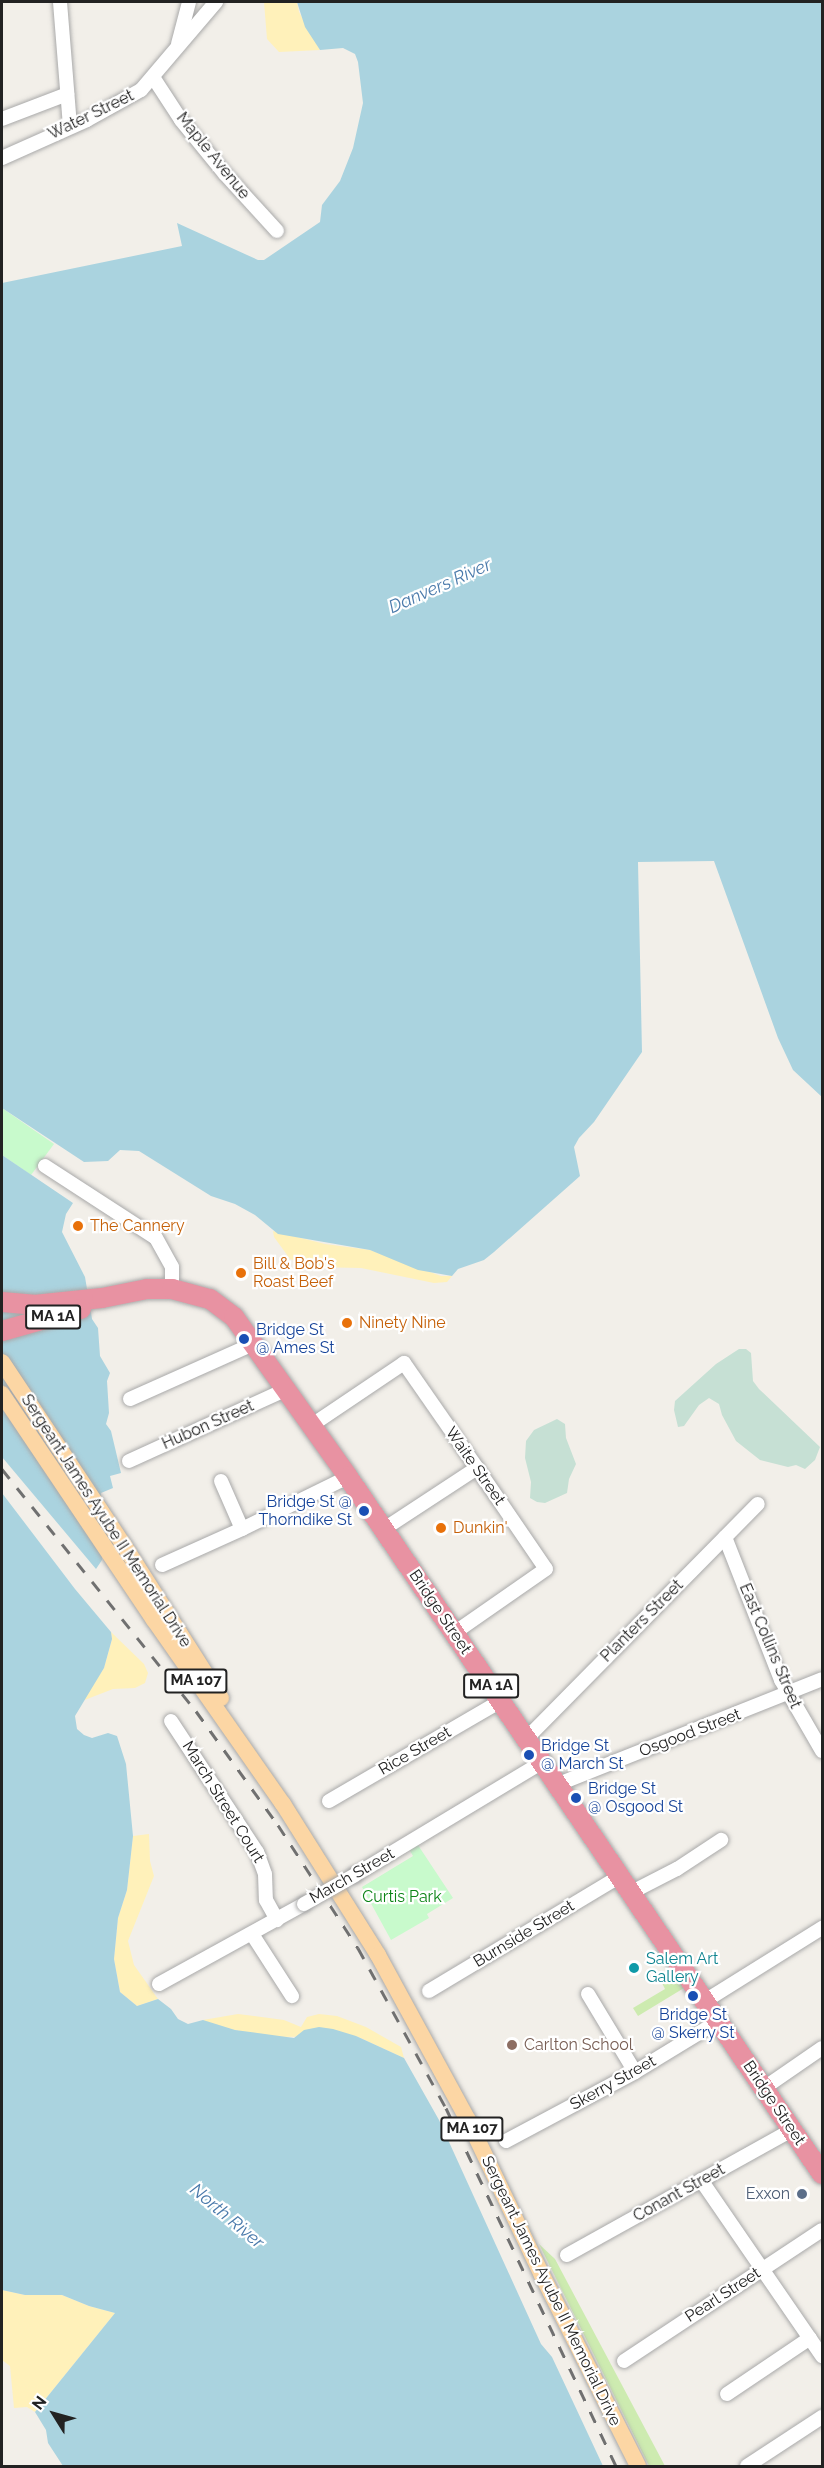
<!DOCTYPE html>
<html>
<head>
<meta charset="utf-8">
<style>
	body { margin:0 }
	#map { position:relative; width:824px; height:2468px; overflow:hidden; background:#f2efe9; font-family:Raleway,sans-serif }
	div>[style] { position:absolute }
	.grass>* { inset:0; background:#cdebb0 }
	.wetland>* { inset:0; background:#c6e0d4 }
	.sand>* { inset:0; background:#fff1ba }
	.park>* { inset:0; background:#c8facc }
	.water>* { inset:0; background:#aad3df }
	.roads { filter:drop-shadow(0 0 2px #a9a9a9) drop-shadow(0 0 2px #a9a9a9) }
	.minor>* { height:14px; margin:-7px; padding:0 7px; transform-origin:7px; border-radius:7px; background:#fff }
	.major>* { height:16px; margin:-8px; padding:0 8px; transform-origin:8px; border-radius:8px; background:#fcd6a4 }
	.highway>* { height:20px; margin:-10px; padding:0 10px; transform-origin:10px; border-radius:10px; background:#e892a2 }
	.rail>* { height:3px; margin-top:-1.5px; transform-origin:0; background:repeating-linear-gradient(90deg,#707070 0 12px,transparent 0 24px) }
	.bridges { filter:drop-shadow(0 0 2px #a9a9a9) drop-shadow(0 0 2px #a9a9a9) }
	.minor-bridge>* { height:14px; margin:-7px; padding:0 7px; transform-origin:7px; border-radius:7px; background:#fff }
	.dots>* { width:16px; height:16px; translate:-50% -50%; box-sizing:border-box; border:3px solid #fff; border-radius:50% }
	span { translate:-50% -50%; white-space:nowrap; text-align:center; line-height:1.15; -webkit-text-stroke:4.5px #fff; paint-order:stroke }
	.shield-label span { padding:2px 4px; background:#fff; border:2px solid; border-radius:4px; -webkit-text-stroke-width:0 }
	.shield-label { font-size:15px; color:#222; font-weight:700 }
	.street-label { font-size:16px; color:#222 }
	.food-label { font-size:16px; color:#c56008 }
	.left { translate:0 -50%; text-align:left }
	.transit-label { font-size:16px; color:#164399 }
	.right { translate:-100% -50%; text-align:right }
	.park-label { font-size:16px; color:#0c8416 }
	.culture-label { font-size:16px; color:#0d838f }
	.education-label { font-size:16px; color:#785e54 }
	.service-label { font-size:16px; color:#4e5e75 }
	.water-label { font-size:18px; color:#4a7aab; font-style:italic }
	.frame { position:absolute; inset:0; border:3px solid #222; pointer-events:none }
	.north { position:absolute; left:24px; top:2384px; width:60px; height:60px; -webkit-text-stroke:4px #fff; paint-order:stroke; rotate:307deg; font-size:16px; font-weight:700; line-height:24px; text-align:center; color:#222 }
	.north::after { content:''; display:block; margin:auto; width:21px; height:27px; background:#222; clip-path:polygon(50% 0,100% 100%,50% 72%,0 100%) }
</style>
</head>
<body>
<div id="map">
	<div class="grass">
		<div style="clip-path:polygon(673px 1974px,684px 1988px,638px 2016px,633px 2008px,665px 1989px,661px 1981px)"></div>
		<div style="clip-path:polygon(539px 2244px,555px 2259px,665px 2466px,649px 2466px)"></div>
	</div>
	<div class="wetland">
		<div style="clip-path:polygon(739px 1349px,746px 1349px,751px 1353px,753px 1381px,759px 1389px,820px 1447px,815px 1460px,805px 1469px,796px 1465px,788px 1467px,760px 1460px,736px 1441px,722px 1415px,719px 1404px,709px 1398px,699px 1405px,684px 1426px,678px 1427px,674px 1410px,675px 1401px,716px 1364px)"></div>
		<div style="clip-path:polygon(557px 1419px,565px 1424px,566px 1438px,576px 1464px,569px 1479px,567px 1493px,545px 1503px,537px 1502px,530px 1498px,531px 1482px,525px 1458px,526px 1441px,534px 1430px)"></div>
	</div>
	<div class="sand">
		<div style="clip-path:polygon(264px 2px,297px 2px,299px 12px,320px 50px,279px 52px,267px 39px)"></div>
		<div style="clip-path:polygon(273px 1231px,325px 1244px,370px 1250px,441px 1276px,452px 1276px,447px 1282px,434px 1283px,361px 1268px,312px 1267px,290px 1259px,274px 1237px)"></div>
		<div style="clip-path:polygon(111px 1632px,144px 1664px,148px 1673px,145px 1683px,135px 1688px,113px 1689px,82px 1701px,104px 1668px,112px 1639px)"></div>
		<div style="clip-path:polygon(149px 1834px,150px 1861px,154px 1876px,128px 1941px,134px 1965px,158px 1999px,137px 2006px,120px 1992px,114px 1959px,118px 1918px,127px 1890px,133px 1836px)"></div>
		<div style="clip-path:polygon(238px 2014px,284px 2020px,301px 2027px,307px 2017px,319px 2014px,337px 2016px,366px 2027px,401px 2047px,404px 2058px,356px 2036px,275px 2037px,217px 2027px,203px 2020px)"></div>
		<div style="clip-path:polygon(2px 2290px,25px 2295px,62px 2295px,89px 2306px,115px 2313px,35px 2412px,27px 2407px,14px 2408px,10px 2366px,2px 2360px)"></div>
	</div>
	<div class="park">
		<div style="clip-path:polygon(2px 1108px,54px 1144px,31px 1175px,2px 1155px)"></div>
		<div style="clip-path:polygon(414px 1839px,453px 1898px,427px 1914px,429px 1918px,391px 1940px,362px 1887px,413px 1856px,406px 1844px)"></div>
	</div>
	<div class="water">
		<div style="clip-path:polygon(297px 2px,822px 2px,822px 1097px,793px 1070px,778px 1038px,714px 861px,638px 862px,642px 1052px,594px 1122px,579px 1138px,574px 1147px,580px 1176px,494px 1252px,484px 1260px,458px 1269px,452px 1276px,418px 1270px,370px 1250px,278px 1234px,255px 1215px,235px 1204px,211px 1196px,139px 1151px,120px 1150px,108px 1161px,84px 1162px,2px 1108px,2px 283px,182px 246px,177px 223px,258px 260px,264px 260px,320px 222px,322px 205px,340px 181px,353px 148px,363px 103px,358px 62px,355px 54px,343px 48px,320px 50px,305px 27px)"></div>
		<div style="clip-path:polygon(2px 1155px,73px 1203px,66px 1214px,62px 1232px,85px 1277px,92px 1319px,98px 1328px,100px 1356px,110px 1373px,107px 1381px,109px 1413px,106px 1424px,111px 1431px,121px 1473px,110px 1476px,113px 1488px,101px 1493px,102px 1560px,96px 1569px,2px 1457px)"></div>
		<div style="clip-path:polygon(2px 1493px,75px 1589px,111px 1632px,112px 1639px,104px 1668px,75px 1716px,77px 1729px,84px 1735px,92px 1738px,108px 1733px,117px 1736px,126px 1764px,133px 1836px,127px 1890px,118px 1918px,114px 1959px,120px 1992px,137px 2006px,158px 1999px,171px 2009px,178px 2019px,188px 2024px,203px 2020px,235px 2030px,294px 2038px,304px 2030px,319px 2027px,333px 2029px,356px 2036px,404px 2058px,439px 2120px,541px 2344px,552px 2357px,603px 2466px,63px 2466px,48px 2443px,46px 2430px,35px 2412px,115px 2313px,89px 2306px,62px 2295px,25px 2295px,2px 2290px)"></div>
	</div>
	<div class="roads">
		<div class="minor">
			<div style="left:60px;top:2px;width:125px;rotate:85.4deg"></div>
			<div style="left:178px;top:44px;width:43px;rotate:-75.3deg"></div>
			<div style="left:153px;top:77px;width:51px;rotate:56.9deg"></div>
			<div style="left:181px;top:120px;width:70px;rotate:50.8deg"></div>
			<div style="left:225px;top:174px;width:77px;rotate:47.6deg"></div>
			<div style="left:2px;top:119px;width:70px;rotate:-21deg"></div>
			<div style="left:2px;top:158px;width:93px;rotate:-24.1deg"></div>
			<div style="left:87px;top:120px;width:62px;rotate:-29.1deg"></div>
			<div style="left:141px;top:90px;width:116px;rotate:-49.6deg"></div>
			<div style="left:45px;top:1166px;width:132px;rotate:33deg"></div>
			<div style="left:156px;top:1238px;width:33px;rotate:61deg"></div>
			<div style="left:172px;top:1267px;width:22px;rotate:90deg"></div>
			<div style="left:130px;top:1399px;width:137px;rotate:-24.1deg"></div>
			<div style="left:312px;top:1425px;width:111px;rotate:-34deg"></div>
			<div style="left:404px;top:1363px;width:128px;rotate:55.2deg"></div>
			<div style="left:477px;top:1468px;width:122px;rotate:55.7deg"></div>
			<div style="left:546px;top:1569px;width:112px;rotate:145.2deg"></div>
			<div style="left:129px;top:1461px;width:174px;rotate:-24.5deg"></div>
			<div style="left:221px;top:1481px;width:52px;rotate:66.4deg"></div>
			<div style="left:384px;top:1529px;width:111px;rotate:-33.3deg"></div>
			<div style="left:725px;top:1537px;width:154px;rotate:68.6deg"></div>
			<div style="left:781px;top:1680px;width:82px;rotate:60deg"></div>
			<div style="left:162px;top:1565px;width:88px;rotate:-24.2deg"></div>
			<div style="left:242px;top:1529px;width:118px;rotate:-26.1deg"></div>
			<div style="left:171px;top:1721px;width:157px;rotate:56.7deg"></div>
			<div style="left:257px;top:1852px;width:23px;rotate:70deg"></div>
			<div style="left:265px;top:1874px;width:26px;rotate:88deg"></div>
			<div style="left:266px;top:1900px;width:23px;rotate:61deg"></div>
			<div style="left:526px;top:1739px;width:330px;rotate:-45.4deg"></div>
			<div style="left:556px;top:1785px;width:286px;rotate:-21.7deg"></div>
			<div style="left:329px;top:1801px;width:199px;rotate:-30.2deg"></div>
			<div style="left:355px;top:1875px;width:218px;rotate:-31.1deg"></div>
			<div style="left:630px;top:1893px;width:53px;rotate:-27.1deg"></div>
			<div style="left:677px;top:1869px;width:53px;rotate:-33.4deg"></div>
			<div style="left:252px;top:1934px;width:74px;rotate:57.2deg"></div>
			<div style="left:159px;top:1984px;width:166px;rotate:-28.9deg"></div>
			<div style="left:429px;top:1991px;width:222px;rotate:-31deg"></div>
			<div style="left:588px;top:1994px;width:91px;rotate:58.9deg"></div>
			<div style="left:705px;top:2001px;width:138px;rotate:-32deg"></div>
			<div style="left:764px;top:2088px;width:70px;rotate:-34.6deg"></div>
			<div style="left:506px;top:2141px;width:146px;rotate:-28.1deg"></div>
			<div style="left:635px;top:2072px;width:98px;rotate:-31.3deg"></div>
			<div style="left:701px;top:2180px;width:214px;rotate:55.5deg"></div>
			<div style="left:567px;top:2255px;width:257px;rotate:-29.1deg"></div>
			<div style="left:624px;top:2361px;width:237px;rotate:-33.5deg"></div>
			<div style="left:727px;top:2394px;width:100px;rotate:-34deg"></div>
			<div style="left:747px;top:2466px;width:90px;rotate:-33.2deg"></div>
		</div>
		<div class="major">
			<div style="left:2px;top:1362px;width:222px;rotate:56.4deg"></div>
			<div style="left:125px;top:1547px;width:179px;rotate:57.6deg"></div>
			<div style="left:2px;top:1394px;width:272px;rotate:56.1deg"></div>
			<div style="left:154px;top:1620px;width:225px;rotate:55deg"></div>
			<div style="left:283px;top:1804px;width:178px;rotate:57.8deg"></div>
			<div style="left:378px;top:1955px;width:188px;rotate:61.4deg"></div>
			<div style="left:468px;top:2120px;width:172px;rotate:64.5deg"></div>
			<div style="left:542px;top:2275px;width:214px;rotate:63.3deg"></div>
		</div>
		<div class="highway">
			<div style="left:2px;top:1302px;width:32px;rotate:5deg"></div>
			<div style="left:34px;top:1305px;width:68px;rotate:-5.9deg"></div>
			<div style="left:102px;top:1298px;width:46px;rotate:-11.3deg"></div>
			<div style="left:147px;top:1289px;width:25px"></div>
			<div style="left:172px;top:1289px;width:39px;rotate:15deg"></div>
			<div style="left:210px;top:1299px;width:30px;rotate:37deg"></div>
			<div style="left:234px;top:1317px;width:196px;rotate:54.5deg"></div>
			<div style="left:348px;top:1477px;width:843px;rotate:55.78deg"></div>
			<div style="left:2px;top:1331px;width:82px;rotate:-15.6deg"></div>
		</div>
	</div>
	<div class="rail">
		<div style="left:2px;top:1469px;width:310px;rotate:51.3deg"></div>
		<div style="left:196px;top:1711px;width:140px;rotate:54.3deg"></div>
		<div style="left:278px;top:1825px;width:147px;rotate:57deg"></div>
		<div style="left:358px;top:1948px;width:183px;rotate:61.2deg"></div>
		<div style="left:446px;top:2108px;width:396px;rotate:64.6deg"></div>
	</div>
	<div class="bridges">
		<div class="minor-bridge">
			<div style="left:304px;top:1904px;width:59px;rotate:-29.6deg"></div>
		</div>
	</div>
	<div class="dots">
		<div style="left:78px;top:1226px;background:#e8710a"></div>
		<div style="left:241px;top:1273px;background:#e8710a"></div>
		<div style="left:347px;top:1323px;background:#e8710a"></div>
		<div style="left:244px;top:1339px;background:#1a4fb4"></div>
		<div style="left:364px;top:1511px;background:#1a4fb4"></div>
		<div style="left:441px;top:1528px;background:#e8710a"></div>
		<div style="left:529px;top:1755px;background:#1a4fb4"></div>
		<div style="left:576px;top:1798px;background:#1a4fb4"></div>
		<div style="left:634px;top:1968px;background:#0f9aa8"></div>
		<div style="left:693px;top:1996px;background:#1a4fb4"></div>
		<div style="left:512px;top:2045px;background:#8d6e63"></div>
		<div style="left:802px;top:2194px;background:#5c6f8a"></div>
	</div>
	<div class="shield-label">
		<span style="left:53px;top:1317px">MA 1A</span>
		<span style="left:196px;top:1681px">MA 107</span>
		<span style="left:491px;top:1686px">MA 1A</span>
		<span style="left:472px;top:2129px">MA 107</span>
	</div>
	<div class="street-label">
		<span style="left:91px;top:115px;rotate:-26deg">Water Street</span>
		<span style="left:213px;top:156px;rotate:51deg">Maple Avenue</span>
		<span style="left:208px;top:1425px;rotate:-24deg">Hubon Street</span>
		<span style="left:475px;top:1466px;rotate:55deg">Waite Street</span>
		<span style="left:106px;top:1521px;rotate:57deg">Sergeant James Ayube II Memorial Drive</span>
		<span style="left:440px;top:1612px;rotate:56deg">Bridge Street</span>
		<span style="left:642px;top:1621px;rotate:-45deg">Planters Street</span>
		<span style="left:770px;top:1646px;rotate:67deg">East Collins Street</span>
		<span style="left:690px;top:1733px;rotate:-21deg">Osgood Street</span>
		<span style="left:415px;top:1751px;rotate:-30deg">Rice Street</span>
		<span style="left:223px;top:1802px;rotate:58deg">March Street Court</span>
		<span style="left:352px;top:1876px;rotate:-30deg">March Street</span>
		<span style="left:524px;top:1934px;rotate:-31deg">Burnside Street</span>
		<span style="left:613px;top:2083px;rotate:-29deg">Skerry Street</span>
		<span style="left:774px;top:2103px;rotate:56deg">Bridge Street</span>
		<span style="left:679px;top:2193px;rotate:-29deg">Conant Street</span>
		<span style="left:551px;top:2291px;rotate:64deg">Sergeant James Ayube II Memorial Drive</span>
		<span style="left:723px;top:2295px;rotate:-33deg">Pearl Street</span>
	</div>
	<div class="food-label">
		<span class="left" style="left:90px;top:1226px">The Cannery</span>
		<span class="left" style="left:253px;top:1273px">Bill &amp; Bob's<br>Roast Beef</span>
		<span class="left" style="left:359px;top:1323px">Ninety Nine</span>
		<span class="left" style="left:453px;top:1528px">Dunkin'</span>
	</div>
	<div class="transit-label">
		<span class="left" style="left:256px;top:1339px">Bridge St<br>@ Ames St</span>
		<span class="right" style="left:352px;top:1511px">Bridge St @<br>Thorndike St</span>
		<span class="left" style="left:541px;top:1755px">Bridge St<br>@ March St</span>
		<span class="left" style="left:588px;top:1798px">Bridge St<br>@ Osgood St</span>
		<span style="left:693px;top:2024px">Bridge St<br>@ Skerry St</span>
	</div>
	<div class="park-label">
		<span style="left:402px;top:1897px">Curtis Park</span>
	</div>
	<div class="culture-label">
		<span class="left" style="left:646px;top:1968px">Salem Art<br>Gallery</span>
	</div>
	<div class="education-label">
		<span class="left" style="left:524px;top:2045px">Carlton School</span>
	</div>
	<div class="service-label">
		<span class="right" style="left:790px;top:2194px">Exxon</span>
	</div>
	<div class="water-label">
		<span style="left:440px;top:586px;rotate:-24deg">Danvers River</span>
		<span style="left:227px;top:2216px;rotate:40deg">North River</span>
	</div>
	<div class="frame"></div>
	<div class="north">N</div>
</div>
</body>
</html>
